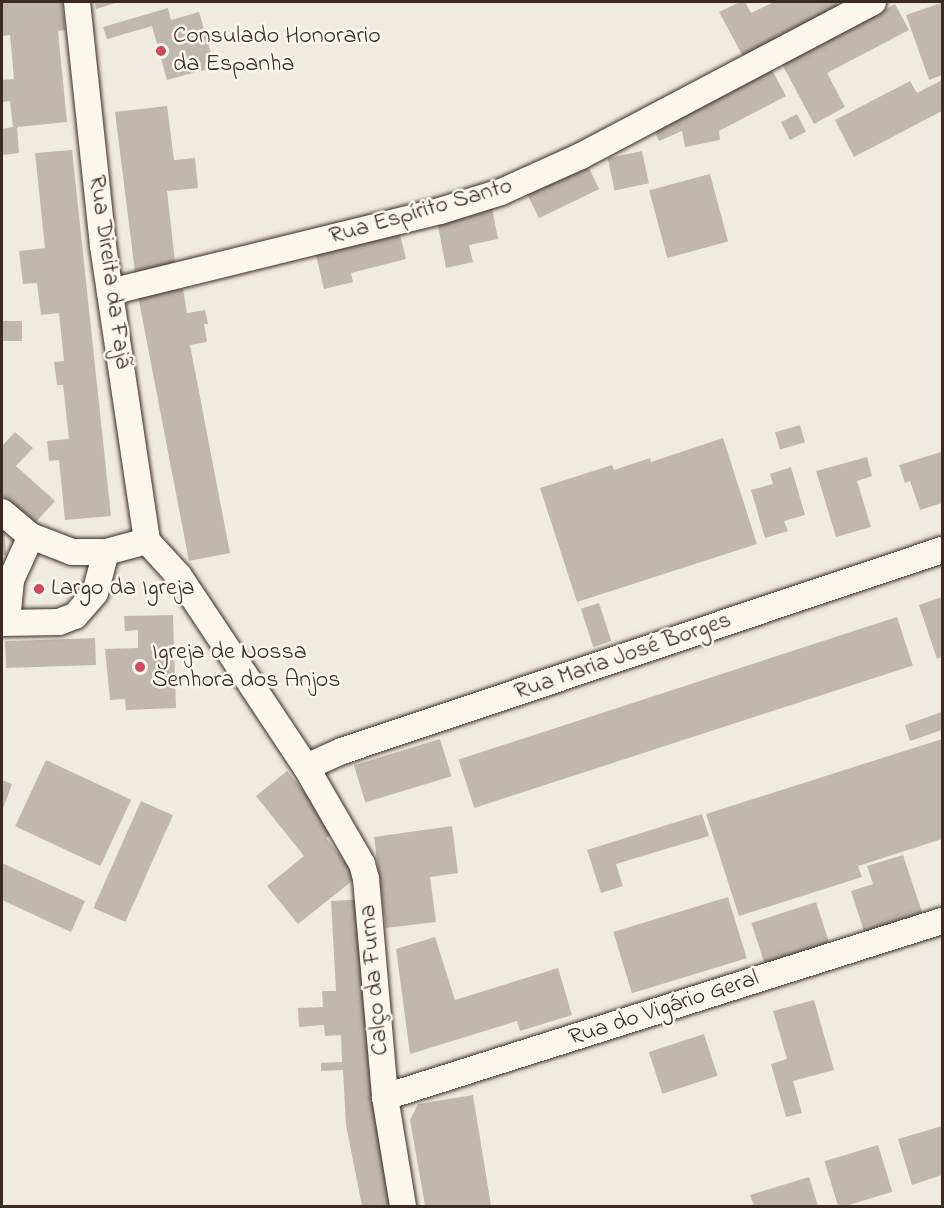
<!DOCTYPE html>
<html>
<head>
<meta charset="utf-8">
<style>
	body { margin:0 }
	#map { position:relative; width:944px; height:1208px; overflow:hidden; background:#f0ebe0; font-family:"Indie Flower",sans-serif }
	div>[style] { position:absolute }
	.building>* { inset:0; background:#c0b8ad; transform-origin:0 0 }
	.roads { filter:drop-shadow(0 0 2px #3b2a1e) drop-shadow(0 0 2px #3b2a1e) }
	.minor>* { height:26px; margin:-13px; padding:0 13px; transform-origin:13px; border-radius:13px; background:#fbf7ec }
	.dots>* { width:16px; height:16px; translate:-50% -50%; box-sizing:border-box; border:3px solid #fbf7ec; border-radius:50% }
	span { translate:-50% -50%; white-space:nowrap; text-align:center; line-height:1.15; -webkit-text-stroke:5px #fbf7ec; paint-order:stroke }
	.poi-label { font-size:24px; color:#3b2a1e }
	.left { translate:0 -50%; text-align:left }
	.street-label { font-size:24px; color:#3b2a1e }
	.frame { position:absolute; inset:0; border:3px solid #3b2a1e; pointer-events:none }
</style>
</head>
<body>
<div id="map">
	<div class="building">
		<div style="clip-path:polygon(2px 2px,62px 2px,65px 30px,58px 31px,67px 122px,17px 127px,19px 153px,2px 155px,2px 129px,13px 127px,10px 101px,2px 102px,2px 80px,14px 79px,10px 35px,2px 36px)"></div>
		<div style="clip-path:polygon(95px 2px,119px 2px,96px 9px)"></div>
		<div style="clip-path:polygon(740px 2px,745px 2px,751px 13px,774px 2px,836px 2px,841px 11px,746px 62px,719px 12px)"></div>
		<div style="clip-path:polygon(941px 3px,942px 75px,929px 80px,906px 15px)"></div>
		<div style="clip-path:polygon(895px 4px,909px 30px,827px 73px,845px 107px,814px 124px,782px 64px)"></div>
		<div style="clip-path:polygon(168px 8px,171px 20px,199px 12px,215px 67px,167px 80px,152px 26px,107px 39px,103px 27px)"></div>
		<div style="clip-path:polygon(772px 70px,786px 96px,719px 131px,720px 140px,685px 147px,682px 131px,659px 141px,652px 124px,714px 101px)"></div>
		<div style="clip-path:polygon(942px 80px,942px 111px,854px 157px,835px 120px,910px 81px,917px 93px)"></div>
		<div style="clip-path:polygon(167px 106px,174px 160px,195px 158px,198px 188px,167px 191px,176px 271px,136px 280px,115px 112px)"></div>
		<div style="left:797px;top:114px;width:20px;height:18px;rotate:63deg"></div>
		<div style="clip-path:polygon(72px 150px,111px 516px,65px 520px,59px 460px,49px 461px,47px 441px,69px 439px,63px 385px,57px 385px,54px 362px,64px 361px,59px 313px,41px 315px,37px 283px,23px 284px,19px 251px,45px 248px,35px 153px)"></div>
		<div style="left:642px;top:151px;width:33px;height:35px;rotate:78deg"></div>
		<div style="left:586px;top:162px;width:30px;height:67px;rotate:64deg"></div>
		<div style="left:710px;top:174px;width:70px;height:63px;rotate:75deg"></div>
		<div style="clip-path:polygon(492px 208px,498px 239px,469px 245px,473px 262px,446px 268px,437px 220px)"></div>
		<div style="clip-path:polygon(399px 231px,406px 259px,351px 273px,353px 282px,324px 289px,315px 251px)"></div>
		<div style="clip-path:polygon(183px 289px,187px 313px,205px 310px,208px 324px,204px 324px,207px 342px,190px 345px,230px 553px,189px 561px,138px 296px)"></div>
		<div style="left:2px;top:321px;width:20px;height:20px"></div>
		<div style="left:800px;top:425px;width:18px;height:26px;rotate:74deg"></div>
		<div style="clip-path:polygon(15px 432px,33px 448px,16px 466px,55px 501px,34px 524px,2px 495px,2px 446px)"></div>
		<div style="clip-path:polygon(723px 438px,757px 544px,577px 602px,540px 488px,612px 465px,614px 470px,650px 458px,651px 462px)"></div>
		<div style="clip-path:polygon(941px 452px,942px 503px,920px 510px,910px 481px,905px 483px,899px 465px)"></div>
		<div style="clip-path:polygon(867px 457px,872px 476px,857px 481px,871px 527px,836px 537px,816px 471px)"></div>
		<div style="clip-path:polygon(791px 467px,805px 515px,784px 521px,788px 531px,765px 538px,751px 490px,773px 484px,770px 474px)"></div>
		<div style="clip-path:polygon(2px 523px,4px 523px,6px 555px,2px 555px)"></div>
		<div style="clip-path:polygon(942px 597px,942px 657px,937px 659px,919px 605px)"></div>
		<div style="left:599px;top:603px;width:40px;height:19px;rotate:72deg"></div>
		<div style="clip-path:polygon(173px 615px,176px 708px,126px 710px,125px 699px,110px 700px,105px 649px,138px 648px,138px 630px,125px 631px,124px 616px)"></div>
		<div style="left:897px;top:617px;width:51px;height:461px;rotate:72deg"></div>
		<div style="left:95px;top:638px;width:27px;height:90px;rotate:88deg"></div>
		<div style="clip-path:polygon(942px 712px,942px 730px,910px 741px,905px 725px)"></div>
		<div style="left:440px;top:739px;width:39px;height:90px;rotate:73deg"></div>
		<div style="clip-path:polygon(942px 739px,942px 839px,858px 866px,862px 877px,739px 916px,706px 814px)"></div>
		<div style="left:46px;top:760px;width:94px;height:73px;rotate:25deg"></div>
		<div style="clip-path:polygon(287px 771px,336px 831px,326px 838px,357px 877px,298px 924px,267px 886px,304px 856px,256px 796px)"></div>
		<div style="clip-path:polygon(2px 780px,12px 784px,2px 811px)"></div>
		<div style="left:141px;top:801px;width:35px;height:117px;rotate:24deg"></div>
		<div style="clip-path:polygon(702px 814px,709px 836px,616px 864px,623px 886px,601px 893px,587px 850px)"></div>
		<div style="clip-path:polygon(452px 826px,458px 873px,430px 877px,436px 922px,386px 928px,374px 837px)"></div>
		<div style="clip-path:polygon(903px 855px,923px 915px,865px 934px,851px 891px,873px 884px,867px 866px)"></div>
		<div style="clip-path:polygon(2px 863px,85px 901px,71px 932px,2px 900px)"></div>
		<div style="left:728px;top:897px;width:64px;height:120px;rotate:73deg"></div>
		<div style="clip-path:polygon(364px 899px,393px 1206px,362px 1206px,346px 1125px,343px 1070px,321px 1071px,321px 1063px,342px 1062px,341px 1035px,325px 1036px,324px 1025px,299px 1027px,298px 1008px,323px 1007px,322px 991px,336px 991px,331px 901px)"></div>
		<div style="left:816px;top:902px;width:44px;height:68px;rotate:72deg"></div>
		<div style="clip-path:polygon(435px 937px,455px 1000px,558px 968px,572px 1015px,520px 1031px,517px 1021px,410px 1054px,396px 949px)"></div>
		<div style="clip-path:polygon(814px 1000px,834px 1070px,793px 1081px,802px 1113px,786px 1117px,771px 1064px,787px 1059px,773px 1011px)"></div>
		<div style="left:704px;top:1034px;width:44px;height:58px;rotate:72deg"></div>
		<div style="clip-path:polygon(473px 1095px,491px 1206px,425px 1206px,410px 1120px,418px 1104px)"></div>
		<div style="clip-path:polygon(942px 1126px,942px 1175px,912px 1185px,898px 1139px)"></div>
		<div style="left:878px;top:1145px;width:49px;height:56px;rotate:73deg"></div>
		<div style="clip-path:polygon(809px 1177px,818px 1206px,754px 1206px,750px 1195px)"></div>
	</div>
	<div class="roads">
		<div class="minor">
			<div style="left:77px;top:2px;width:245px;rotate:83.9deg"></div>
			<div style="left:103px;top:246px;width:298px;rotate:81.5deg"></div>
			<div style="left:110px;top:292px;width:340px;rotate:-13.8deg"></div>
			<div style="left:440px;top:211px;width:64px;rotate:-17.3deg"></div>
			<div style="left:501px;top:192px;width:88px;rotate:-24.2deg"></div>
			<div style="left:581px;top:156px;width:330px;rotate:-27.8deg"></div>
			<div style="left:2px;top:512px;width:38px;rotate:40deg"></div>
			<div style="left:31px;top:536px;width:44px;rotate:21.3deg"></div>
			<div style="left:72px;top:552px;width:34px"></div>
			<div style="left:106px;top:552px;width:42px;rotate:-15deg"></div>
			<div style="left:147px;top:541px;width:47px;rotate:47.6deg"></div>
			<div style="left:179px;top:576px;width:229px;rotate:56.4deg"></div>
			<div style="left:306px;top:767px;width:112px;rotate:60deg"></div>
			<div style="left:362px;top:864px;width:16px;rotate:75deg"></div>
			<div style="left:366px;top:879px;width:219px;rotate:85deg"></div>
			<div style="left:385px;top:1097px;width:110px;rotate:80.6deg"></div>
			<div style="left:7px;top:621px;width:41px;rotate:-84.4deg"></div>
			<div style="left:11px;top:580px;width:48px;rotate:-65.6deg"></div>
			<div style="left:2px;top:623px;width:57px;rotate:-1deg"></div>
			<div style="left:59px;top:622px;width:17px;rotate:-21deg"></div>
			<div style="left:75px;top:616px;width:30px;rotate:-49deg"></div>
			<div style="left:95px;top:593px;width:42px;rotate:-75deg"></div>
			<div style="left:306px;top:767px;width:39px;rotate:-24deg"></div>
			<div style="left:342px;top:751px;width:633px;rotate:-18.52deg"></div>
			<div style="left:385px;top:1097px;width:584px;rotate:-17.54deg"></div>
		</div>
	</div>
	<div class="dots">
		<div style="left:161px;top:51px;background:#d1495b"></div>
		<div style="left:39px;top:589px;background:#d1495b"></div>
		<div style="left:140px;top:667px;background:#d1495b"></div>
	</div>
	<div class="poi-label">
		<span class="left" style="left:173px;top:51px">Consulado Honorario<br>da Espanha</span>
		<span class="left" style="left:51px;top:589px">Largo da Igreja</span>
		<span class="left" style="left:152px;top:667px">Igreja de Nossa<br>Senhora dos Anjos</span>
	</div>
	<div class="street-label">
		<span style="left:421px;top:212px;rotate:-16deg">Rua Espírito Santo</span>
		<span style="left:109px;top:272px;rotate:82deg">Rua Direita da Fajã</span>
		<span style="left:623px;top:657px;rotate:-19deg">Rua Maria José Borges</span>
		<span style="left:375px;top:980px;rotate:-95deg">Calço da Furna</span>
		<span style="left:664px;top:1009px;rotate:-18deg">Rua do Vigário Geral</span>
	</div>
	<div class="frame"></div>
</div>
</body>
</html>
